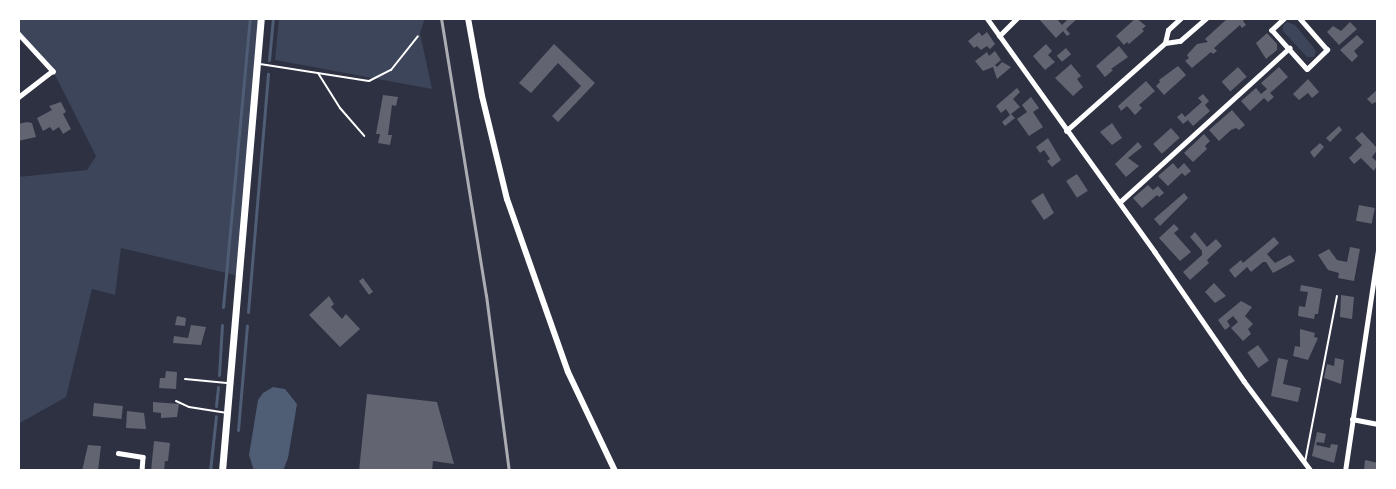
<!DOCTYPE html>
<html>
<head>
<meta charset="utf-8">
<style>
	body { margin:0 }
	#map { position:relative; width:1396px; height:489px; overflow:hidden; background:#2d3142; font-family:"Sofia Sans Condensed",sans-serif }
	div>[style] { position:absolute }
	.green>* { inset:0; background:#3c4559 }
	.water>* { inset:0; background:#4f5d75 }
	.stream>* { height:3px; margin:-1.5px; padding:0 1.5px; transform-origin:1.5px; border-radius:1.5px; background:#4f5d75 }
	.building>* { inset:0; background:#626471; transform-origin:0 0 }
	.service>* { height:2px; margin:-1px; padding:0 1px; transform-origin:1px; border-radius:1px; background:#fff }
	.minor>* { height:4.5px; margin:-2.25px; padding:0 2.25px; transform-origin:2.25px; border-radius:2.25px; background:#fff }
	.tertiary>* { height:5px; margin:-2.5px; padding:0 2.5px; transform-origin:2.5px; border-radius:2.5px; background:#fff }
	.secondary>* { height:6px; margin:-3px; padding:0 3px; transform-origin:3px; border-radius:3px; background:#fff }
	.primary>* { height:7px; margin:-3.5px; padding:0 3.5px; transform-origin:3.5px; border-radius:3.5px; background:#fff }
	.rail>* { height:3px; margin:-1.5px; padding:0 1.5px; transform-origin:1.5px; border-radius:1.5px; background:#abadb3 }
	span { translate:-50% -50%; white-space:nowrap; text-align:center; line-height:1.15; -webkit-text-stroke:5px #fff; paint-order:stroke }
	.frame { position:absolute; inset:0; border:20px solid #fff; pointer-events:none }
</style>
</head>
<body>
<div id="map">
	<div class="green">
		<div style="clip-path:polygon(18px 18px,261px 18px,239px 276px,121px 248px,115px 295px,92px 289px,66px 397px,18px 424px,18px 177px,87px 170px,96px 156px,53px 71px,18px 33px)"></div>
		<div style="clip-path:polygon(279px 18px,425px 18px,420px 33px,432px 89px,275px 60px)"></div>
		<div style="clip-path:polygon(1287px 22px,1295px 25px,1314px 48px,1316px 52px,1314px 57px,1307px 57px,1283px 31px,1283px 26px)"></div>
	</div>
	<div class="water">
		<div style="clip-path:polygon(273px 387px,285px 389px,297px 404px,288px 458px,283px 471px,254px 471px,249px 455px,258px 400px,263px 393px)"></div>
	</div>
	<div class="stream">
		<div style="left:269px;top:60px;width:42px;rotate:-84.6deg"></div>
		<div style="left:223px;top:307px;width:290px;rotate:-84.7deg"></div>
		<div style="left:248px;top:312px;width:239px;rotate:-85.2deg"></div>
		<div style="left:219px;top:375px;width:50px;rotate:-86.6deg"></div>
		<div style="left:216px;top:406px;width:19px;rotate:-84deg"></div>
		<div style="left:238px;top:430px;width:105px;rotate:-85.1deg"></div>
		<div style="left:210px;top:471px;width:55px;rotate:-83.8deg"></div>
	</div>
	<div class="building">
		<div style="clip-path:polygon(1038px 18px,1056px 18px,1062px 25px,1069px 18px,1078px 18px,1066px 29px,1070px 34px,1067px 36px,1063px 31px,1056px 38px)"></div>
		<div style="clip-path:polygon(1136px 18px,1146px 26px,1142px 29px,1144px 31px,1129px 44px,1127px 42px,1124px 45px,1116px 36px)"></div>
		<div style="clip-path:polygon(1228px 18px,1247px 18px,1243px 21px,1246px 25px,1242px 28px,1240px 25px,1214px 48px,1217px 51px,1213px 54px,1211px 52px,1192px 68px,1185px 61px,1189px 58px,1187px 55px,1197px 44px,1208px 42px,1205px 39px)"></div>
		<div style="clip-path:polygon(1350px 22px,1357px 29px,1339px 45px,1327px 32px,1333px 26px,1341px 31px)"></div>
		<div style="clip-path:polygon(979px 32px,982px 36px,987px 32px,995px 44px,990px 49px,987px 46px,981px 50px,977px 46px,974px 48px,968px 41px)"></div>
		<div style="clip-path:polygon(1267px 33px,1277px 44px,1277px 50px,1266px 59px,1256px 43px)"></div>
		<div style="clip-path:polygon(1357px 35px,1364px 42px,1354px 51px,1358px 56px,1352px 62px,1340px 50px)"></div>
		<div style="clip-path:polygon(554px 44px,595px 83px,558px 122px,552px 116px,581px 86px,558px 63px,531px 93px,519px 83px)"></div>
		<div style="clip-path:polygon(1046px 44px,1052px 51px,1048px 55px,1055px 62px,1045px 70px,1033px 56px)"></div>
		<div style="clip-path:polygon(1119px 46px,1128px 57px,1111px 69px,1113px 70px,1105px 77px,1096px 66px)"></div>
		<div style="left:1066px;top:48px;width:8px;height:12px;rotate:50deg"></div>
		<div style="clip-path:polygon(995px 51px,1001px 60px,995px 65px,997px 67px,1002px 62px,1011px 67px,997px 79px,993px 67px,983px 71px,975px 61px,987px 52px,989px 56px)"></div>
		<div style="clip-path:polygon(1071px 64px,1081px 76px,1077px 79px,1083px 87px,1073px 96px,1055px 78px)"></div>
		<div style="clip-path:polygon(1178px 66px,1186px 75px,1164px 95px,1156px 86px,1160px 82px,1159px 80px)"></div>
		<div style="left:1238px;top:67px;width:13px;height:22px;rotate:48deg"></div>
		<div style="clip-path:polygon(1279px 67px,1288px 77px,1270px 93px,1274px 97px,1268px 102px,1264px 98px,1250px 111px,1241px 101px,1256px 88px,1261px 94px,1267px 89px,1261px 83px)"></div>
		<div style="clip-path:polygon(1308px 79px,1319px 92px,1312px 98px,1308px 93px,1299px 100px,1293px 94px)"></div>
		<div style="clip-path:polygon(1146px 81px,1155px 91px,1139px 105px,1142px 108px,1135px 115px,1127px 106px,1121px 111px,1118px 106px)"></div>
		<div style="clip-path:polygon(1017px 88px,1020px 92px,1013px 99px,1020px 107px,1011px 114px,1015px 118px,1005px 126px,1002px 122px,1010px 115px,1006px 109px,1001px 113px,996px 106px)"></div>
		<div style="clip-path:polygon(1378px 89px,1378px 101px,1372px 104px,1367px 99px)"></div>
		<div style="clip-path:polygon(1203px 94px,1209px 101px,1205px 105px,1210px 111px,1193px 126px,1188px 120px,1183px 124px,1177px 117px,1182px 113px,1185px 117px,1202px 102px,1198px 98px)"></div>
		<div style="clip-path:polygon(383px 95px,398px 97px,396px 106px,392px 105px,388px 135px,392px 135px,390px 145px,378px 143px,380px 134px,376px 134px)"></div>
		<div style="clip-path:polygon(1031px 97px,1039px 108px,1033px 112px,1043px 127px,1029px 136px,1017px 119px,1027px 112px,1022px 105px)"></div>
		<div style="clip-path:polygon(61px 102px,66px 112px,63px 114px,71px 129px,63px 134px,59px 127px,53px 131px,50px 127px,43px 131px,37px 118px,52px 110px,49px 106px)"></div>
		<div style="clip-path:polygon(1232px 110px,1245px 125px,1239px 130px,1236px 128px,1231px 130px,1219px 141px,1209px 130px)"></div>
		<div style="clip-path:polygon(27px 122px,32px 123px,36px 137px,18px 141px,18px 124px)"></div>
		<div style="clip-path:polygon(1112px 123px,1122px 138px,1112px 145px,1100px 132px)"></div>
		<div style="clip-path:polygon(1339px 126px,1342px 130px,1330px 142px,1326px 138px)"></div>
		<div style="left:1171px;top:128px;width:13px;height:24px;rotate:48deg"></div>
		<div style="clip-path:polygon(1362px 132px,1378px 149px,1372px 157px,1378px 163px,1374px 171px,1361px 158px,1354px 164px,1349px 158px,1362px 145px,1355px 138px)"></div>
		<div style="clip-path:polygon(1204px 134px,1210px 141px,1205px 146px,1207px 149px,1193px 162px,1184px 153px)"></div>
		<div style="clip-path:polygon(1048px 138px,1061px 160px,1052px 167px,1047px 161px,1050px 159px,1044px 150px,1040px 153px,1036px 147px)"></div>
		<div style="clip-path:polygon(1138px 142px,1142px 147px,1128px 158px,1139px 166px,1126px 177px,1115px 164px)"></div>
		<div style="clip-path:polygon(1320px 143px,1324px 147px,1314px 158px,1310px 152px)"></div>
		<div style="clip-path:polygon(1173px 163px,1178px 169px,1184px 163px,1191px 171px,1185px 176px,1182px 173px,1168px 186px,1158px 176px)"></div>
		<div style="left:1077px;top:174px;width:20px;height:13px;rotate:57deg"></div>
		<div style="clip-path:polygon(1148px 185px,1153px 190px,1158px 186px,1164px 193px,1159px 197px,1157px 195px,1142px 208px,1133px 198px)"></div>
		<div style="clip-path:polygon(1043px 193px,1054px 213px,1044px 220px,1031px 201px)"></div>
		<div style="clip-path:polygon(1184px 193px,1188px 198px,1160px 226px,1154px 219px)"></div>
		<div style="left:1359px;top:205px;width:16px;height:16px;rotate:11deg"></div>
		<div style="clip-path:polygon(1174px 224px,1179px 229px,1174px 233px,1191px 252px,1180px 261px,1159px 238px)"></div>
		<div style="clip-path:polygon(1195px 232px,1207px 247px,1216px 239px,1222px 246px,1207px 260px,1209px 263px,1190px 280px,1183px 272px,1202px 255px,1202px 251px,1190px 237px)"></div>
		<div style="clip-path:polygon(1274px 237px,1279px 243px,1267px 254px,1275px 263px,1290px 255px,1295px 261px,1273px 273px,1266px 262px,1263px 262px,1251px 272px,1247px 267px,1235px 278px,1229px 270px,1241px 260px,1243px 263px)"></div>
		<div style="clip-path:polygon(1350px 247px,1360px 249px,1354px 281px,1338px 278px,1339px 273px,1328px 270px,1318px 255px,1329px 249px,1337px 260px,1347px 262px)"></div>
		<div style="left:363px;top:278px;width:17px;height:5px;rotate:54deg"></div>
		<div style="clip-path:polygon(1214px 283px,1226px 296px,1215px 303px,1205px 292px)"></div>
		<div style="clip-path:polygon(1301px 285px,1322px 289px,1318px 314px,1315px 314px,1314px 319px,1298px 316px,1299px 306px,1305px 307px,1308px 292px,1300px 291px)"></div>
		<div style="clip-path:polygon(1341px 295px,1354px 297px,1352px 319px,1340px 317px)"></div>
		<div style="clip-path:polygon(329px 296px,334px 304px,331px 307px,342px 319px,346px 314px,360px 329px,340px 347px,309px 315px)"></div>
		<div style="clip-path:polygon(1241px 301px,1252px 307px,1245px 316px,1253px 324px,1248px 329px,1251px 334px,1243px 341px,1231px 328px,1238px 322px,1233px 316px,1227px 321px,1230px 326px,1225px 330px,1218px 320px)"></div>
		<div style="clip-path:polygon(177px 316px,186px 318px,185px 326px,175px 325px)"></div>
		<div style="clip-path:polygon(191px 325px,206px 327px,201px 345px,173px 343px,174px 336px,188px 338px)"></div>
		<div style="clip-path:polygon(1300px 329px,1315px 333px,1314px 337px,1318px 338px,1308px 360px,1293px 356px,1295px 346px,1300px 347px)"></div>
		<div style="left:1258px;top:345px;width:19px;height:13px;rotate:55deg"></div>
		<div style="clip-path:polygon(1278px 358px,1288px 360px,1283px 384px,1301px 388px,1298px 402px,1271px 396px)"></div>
		<div style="clip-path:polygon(1335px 358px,1344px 360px,1341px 384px,1324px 378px,1327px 364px,1334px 366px)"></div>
		<div style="clip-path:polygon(166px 371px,177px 372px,176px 389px,159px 388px,160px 378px,165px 378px)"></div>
		<div style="clip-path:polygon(367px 394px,437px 402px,454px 464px,433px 461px,432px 471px,359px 471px)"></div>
		<div style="clip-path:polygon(153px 402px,179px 404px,177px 417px,161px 418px,161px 413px,153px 412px)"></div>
		<div style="left:94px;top:403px;width:29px;height:13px;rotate:6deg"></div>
		<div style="clip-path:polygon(127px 411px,144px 413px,146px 429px,126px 428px)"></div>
		<div style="clip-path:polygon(1317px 432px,1326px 434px,1324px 443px,1317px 442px,1316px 445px,1330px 448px,1331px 444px,1338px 445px,1334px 463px,1312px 456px)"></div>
		<div style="clip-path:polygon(154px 441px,170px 443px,168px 461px,165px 461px,164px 471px,151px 471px)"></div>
		<div style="clip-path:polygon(88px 445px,101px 446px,98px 471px,82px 471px)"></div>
		<div style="clip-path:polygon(1365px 460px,1378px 463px,1378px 471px,1364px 471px)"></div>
	</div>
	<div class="service">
		<div style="left:260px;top:64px;width:110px;rotate:8.9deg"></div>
		<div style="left:369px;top:81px;width:25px;rotate:-27deg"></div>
		<div style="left:391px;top:70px;width:43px;rotate:-51.5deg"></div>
		<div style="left:318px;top:73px;width:41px;rotate:57.8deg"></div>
		<div style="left:340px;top:108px;width:37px;rotate:49deg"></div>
		<div style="left:185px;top:379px;width:42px;rotate:5.4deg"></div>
		<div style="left:176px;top:401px;width:14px;rotate:25deg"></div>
		<div style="left:189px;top:407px;width:37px;rotate:9deg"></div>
		<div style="left:1305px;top:462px;width:169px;rotate:-79.1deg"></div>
	</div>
	<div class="minor">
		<div style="left:987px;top:18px;width:288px;rotate:54.3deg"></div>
		<div style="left:1155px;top:252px;width:157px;rotate:55.4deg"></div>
		<div style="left:1244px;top:381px;width:112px;rotate:53.3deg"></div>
		<div style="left:1285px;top:18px;width:18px;rotate:137deg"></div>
		<div style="left:1272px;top:30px;width:52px;rotate:48.1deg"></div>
		<div style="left:1307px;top:69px;width:28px;rotate:-44deg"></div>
		<div style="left:1327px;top:50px;width:43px;rotate:-131.2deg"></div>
		<div style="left:18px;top:33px;width:52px;rotate:47.4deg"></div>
		<div style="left:53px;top:71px;width:44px;rotate:142.4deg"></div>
		<div style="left:999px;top:36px;width:25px;rotate:-45deg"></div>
		<div style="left:1165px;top:43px;width:13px;rotate:-77deg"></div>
		<div style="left:1168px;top:30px;width:18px;rotate:-43deg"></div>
		<div style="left:1066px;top:131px;width:132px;rotate:-41.6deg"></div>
		<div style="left:1165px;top:43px;width:15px;rotate:-8deg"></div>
		<div style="left:1180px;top:41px;width:35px;rotate:-41deg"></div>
		<div style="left:1120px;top:202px;width:229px;rotate:-42.3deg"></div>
		<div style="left:1352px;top:419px;width:26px;rotate:11deg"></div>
		<div style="left:118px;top:453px;width:25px;rotate:9deg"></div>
		<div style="left:143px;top:457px;width:14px;rotate:94deg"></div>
	</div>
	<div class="tertiary">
		<div style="left:1345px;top:471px;width:223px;rotate:-81.5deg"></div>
	</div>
	<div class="secondary">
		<div style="left:468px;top:18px;width:79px;rotate:79.8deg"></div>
		<div style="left:482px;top:96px;width:106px;rotate:76.4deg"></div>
		<div style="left:507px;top:199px;width:183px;rotate:70.6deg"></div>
		<div style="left:568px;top:372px;width:110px;rotate:64.6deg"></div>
	</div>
	<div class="primary">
		<div style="left:222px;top:471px;width:455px;rotate:-85.1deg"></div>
	</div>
	<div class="rail">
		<div style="left:441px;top:18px;width:281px;rotate:80.8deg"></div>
		<div style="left:486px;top:295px;width:177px;rotate:82.6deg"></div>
	</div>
	<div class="frame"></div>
</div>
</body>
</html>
